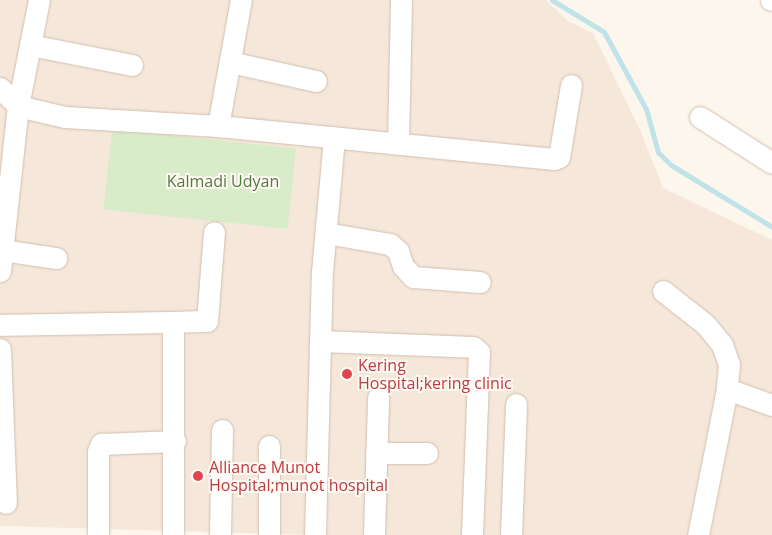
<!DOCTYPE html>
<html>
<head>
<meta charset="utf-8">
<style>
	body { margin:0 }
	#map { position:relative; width:772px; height:535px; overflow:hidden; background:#fdf6ec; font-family:"Open Sans",sans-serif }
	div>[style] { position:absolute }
	.residential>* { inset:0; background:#f5e8da }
	.green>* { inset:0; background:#d8ecc9; transform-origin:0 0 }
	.stream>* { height:5px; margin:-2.5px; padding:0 2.5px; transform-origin:2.5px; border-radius:2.5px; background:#bfe3e8 }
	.roads { filter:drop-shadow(0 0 1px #d1beb0) drop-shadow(0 0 1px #d1beb0) }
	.minor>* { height:21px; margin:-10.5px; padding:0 10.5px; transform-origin:10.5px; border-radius:10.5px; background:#fff }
	.dots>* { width:14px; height:14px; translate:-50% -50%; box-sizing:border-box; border:2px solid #fffaf3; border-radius:50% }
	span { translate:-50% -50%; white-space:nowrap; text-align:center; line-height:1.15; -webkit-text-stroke:4px #fffaf3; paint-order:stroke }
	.park-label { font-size:16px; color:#537a41 }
	.health-label { font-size:16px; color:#be3a42 }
	.left { translate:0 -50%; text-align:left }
</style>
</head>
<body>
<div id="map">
	<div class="residential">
		<div style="clip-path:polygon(0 0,546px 0,568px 21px,593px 33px,641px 132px,663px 188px,772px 240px,772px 535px,317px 535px,0 526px)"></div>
	</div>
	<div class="green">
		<div style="left:112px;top:129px;width:185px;height:81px;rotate:6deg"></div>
	</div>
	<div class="stream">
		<div style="left:552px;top:0;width:61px;rotate:31.6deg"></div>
		<div style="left:604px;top:32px;width:88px;rotate:61.4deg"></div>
		<div style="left:646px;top:109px;width:45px;rotate:74.4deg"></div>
		<div style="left:658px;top:152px;width:18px;rotate:45deg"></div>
		<div style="left:671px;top:165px;width:119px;rotate:31.5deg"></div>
	</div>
	<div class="roads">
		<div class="minor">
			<div style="left:771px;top:0;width:1px"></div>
			<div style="left:30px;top:45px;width:104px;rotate:11.1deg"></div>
			<div style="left:230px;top:62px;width:88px;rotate:12.5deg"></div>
			<div style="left:0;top:88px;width:25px;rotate:45deg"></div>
			<div style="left:18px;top:106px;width:48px;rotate:13.2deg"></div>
			<div style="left:65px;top:117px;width:153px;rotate:3.4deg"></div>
			<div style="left:218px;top:126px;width:338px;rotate:5.6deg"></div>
			<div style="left:554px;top:159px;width:5px;rotate:-22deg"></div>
			<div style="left:559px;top:157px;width:73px;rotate:-80.5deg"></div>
			<div style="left:700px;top:117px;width:85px;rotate:32.6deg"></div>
			<div style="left:218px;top:126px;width:128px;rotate:-79.7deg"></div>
			<div style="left:398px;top:144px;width:144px;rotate:-88.8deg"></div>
			<div style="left:326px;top:233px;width:65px;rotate:9.8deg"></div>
			<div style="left:390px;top:244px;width:11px;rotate:41deg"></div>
			<div style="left:398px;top:251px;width:16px;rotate:72deg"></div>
			<div style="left:403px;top:266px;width:15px;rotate:48deg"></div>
			<div style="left:413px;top:277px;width:67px;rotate:4.3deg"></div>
			<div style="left:2px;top:250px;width:55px;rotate:8.4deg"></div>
			<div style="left:0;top:271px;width:166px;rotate:-83.8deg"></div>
			<div style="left:18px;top:106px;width:108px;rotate:-78.8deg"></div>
			<div style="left:663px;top:291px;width:55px;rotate:38.3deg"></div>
			<div style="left:706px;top:325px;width:26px;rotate:51deg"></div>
			<div style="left:722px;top:345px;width:20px;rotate:70deg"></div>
			<div style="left:729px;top:364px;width:25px;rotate:95deg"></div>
			<div style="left:727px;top:389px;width:149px;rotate:101.2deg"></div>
			<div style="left:173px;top:322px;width:34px;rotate:-2deg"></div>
			<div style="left:207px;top:321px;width:89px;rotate:-85.5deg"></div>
			<div style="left:0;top:325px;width:173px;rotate:-1deg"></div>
			<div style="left:173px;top:322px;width:213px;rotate:90deg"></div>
			<div style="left:320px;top:341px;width:153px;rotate:2.2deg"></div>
			<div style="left:473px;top:347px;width:8px;rotate:40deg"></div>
			<div style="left:479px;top:352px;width:183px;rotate:92.2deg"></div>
			<div style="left:0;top:349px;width:154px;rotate:87.8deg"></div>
			<div style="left:727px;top:389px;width:48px;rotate:19.6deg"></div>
			<div style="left:376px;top:453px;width:51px"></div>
			<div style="left:98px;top:535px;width:84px;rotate:-90deg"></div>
			<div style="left:98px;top:451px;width:8px;rotate:-67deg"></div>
			<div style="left:101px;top:444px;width:74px;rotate:-2.3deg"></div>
			<div style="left:220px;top:535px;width:105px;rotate:-88.9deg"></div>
			<div style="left:269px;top:535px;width:89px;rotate:-90deg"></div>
			<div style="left:315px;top:535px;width:263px;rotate:-88.5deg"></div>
			<div style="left:322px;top:272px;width:135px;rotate:-84.9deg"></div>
			<div style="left:374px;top:535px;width:138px;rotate:-88.3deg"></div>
			<div style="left:511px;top:535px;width:131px;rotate:-87.8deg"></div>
		</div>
	</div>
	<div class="dots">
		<div style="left:347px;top:374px;background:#e0444e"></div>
		<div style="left:198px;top:476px;background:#e0444e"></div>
	</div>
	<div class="park-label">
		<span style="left:223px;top:181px">Kalmadi Udyan</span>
	</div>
	<div class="health-label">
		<span class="left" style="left:358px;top:374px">Kering<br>Hospital;kering clinic</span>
		<span class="left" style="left:209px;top:476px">Alliance Munot<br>Hospital;munot hospital</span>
	</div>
</div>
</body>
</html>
